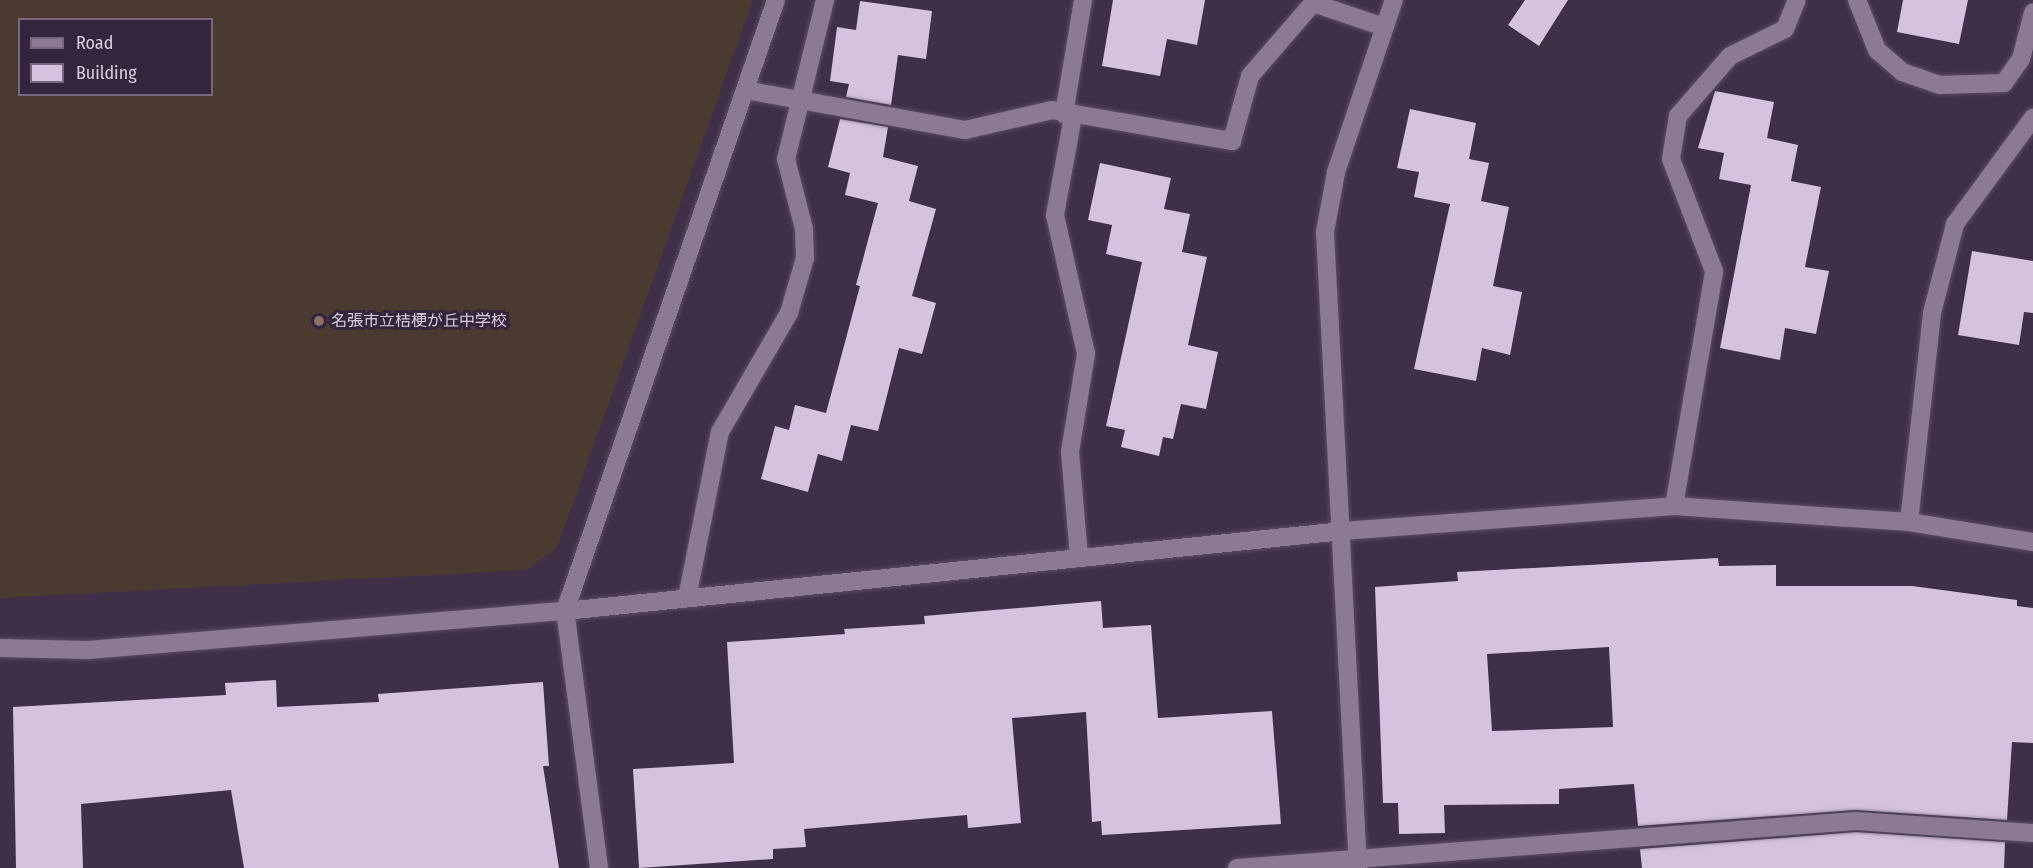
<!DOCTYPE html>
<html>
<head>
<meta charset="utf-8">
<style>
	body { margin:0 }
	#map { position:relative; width:2033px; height:868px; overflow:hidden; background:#3f2f47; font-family:"Fira Sans Condensed","Noto Sans JP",sans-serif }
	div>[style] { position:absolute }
	.education>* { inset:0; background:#4b3a30 }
	.building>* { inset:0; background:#d5c2df }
	.roads { filter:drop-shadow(0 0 2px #5a4e62) drop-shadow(0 0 2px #5a4e62) }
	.minor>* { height:18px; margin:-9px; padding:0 9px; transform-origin:9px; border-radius:9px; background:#8c7a95 }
	.dots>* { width:16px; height:16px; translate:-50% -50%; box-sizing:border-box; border:3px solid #34253c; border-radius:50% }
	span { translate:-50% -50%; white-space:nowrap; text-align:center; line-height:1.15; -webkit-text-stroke:6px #34253c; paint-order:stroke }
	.poi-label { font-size:16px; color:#d7cddc }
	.left { translate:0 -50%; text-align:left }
	.legend { position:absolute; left:18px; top:18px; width:195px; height:78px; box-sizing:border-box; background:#34253c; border:2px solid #75687c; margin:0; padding:8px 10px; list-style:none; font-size:18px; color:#d7cddc }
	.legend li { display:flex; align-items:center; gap:12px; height:30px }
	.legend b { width:30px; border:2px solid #75687c }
</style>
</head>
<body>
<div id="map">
	<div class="education">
		<div style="clip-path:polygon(evenodd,0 0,753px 0,557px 548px,527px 570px,0 598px,0 0,20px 20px,212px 20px,212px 94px,20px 94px,20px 20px)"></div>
	</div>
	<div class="building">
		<div style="clip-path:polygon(1113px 0,1205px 0,1197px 45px,1167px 39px,1160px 76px,1102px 66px)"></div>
		<div style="clip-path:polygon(1525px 0,1568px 0,1539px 46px,1508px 25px)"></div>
		<div style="clip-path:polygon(1903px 0,1968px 0,1959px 44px,1897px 32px)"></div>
		<div style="clip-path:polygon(860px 1px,932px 11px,926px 59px,898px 55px,891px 105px,846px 97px,849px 84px,830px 81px,837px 27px,856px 30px)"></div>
		<div style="clip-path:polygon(1715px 91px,1774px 102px,1767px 138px,1798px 145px,1791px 181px,1821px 187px,1805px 267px,1829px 271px,1816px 334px,1785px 328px,1780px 360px,1720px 348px,1751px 185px,1719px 179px,1724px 153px,1698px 148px)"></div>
		<div style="clip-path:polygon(1410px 109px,1476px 123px,1469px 159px,1489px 163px,1481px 201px,1509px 207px,1493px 286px,1522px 292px,1510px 355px,1482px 348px,1476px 381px,1414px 369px,1450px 204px,1414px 197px,1419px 172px,1397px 168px)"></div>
		<div style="clip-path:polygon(840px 119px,888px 127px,883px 157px,918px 166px,909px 201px,936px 209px,912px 296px,936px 303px,922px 354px,899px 348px,878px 431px,851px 425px,842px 461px,818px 454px,808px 492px,761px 479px,775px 426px,789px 430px,795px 405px,826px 413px,860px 286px,856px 285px,878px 203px,845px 195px,850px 173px,828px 167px)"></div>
		<div style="clip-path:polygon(1100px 163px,1171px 178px,1164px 209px,1190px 214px,1182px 252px,1207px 257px,1188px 345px,1218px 352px,1206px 409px,1181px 404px,1173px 439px,1163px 437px,1159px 456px,1121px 447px,1125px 430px,1106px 426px,1142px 262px,1106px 254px,1112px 225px,1088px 220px)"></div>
		<div style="clip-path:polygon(1972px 251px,2033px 261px,2033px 313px,2024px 312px,2019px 345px,1958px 335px)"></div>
		<div style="clip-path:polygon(evenodd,1718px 558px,1719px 566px,1776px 565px,1776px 586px,1912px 586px,2017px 600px,2017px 606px,2033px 608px,2033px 743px,2012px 742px,2007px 820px,1855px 810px,1638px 826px,1634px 784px,1559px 789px,1559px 804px,1444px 805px,1445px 833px,1399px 834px,1398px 803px,1383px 803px,1375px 587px,1458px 581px,1457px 572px,1718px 558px,1609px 647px,1613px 727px,1492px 731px,1487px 654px,1609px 647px)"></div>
		<div style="clip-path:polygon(1101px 601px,1103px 628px,1151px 625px,1158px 718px,1272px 711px,1281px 824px,1102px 835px,1101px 821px,1092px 822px,1086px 712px,1012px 718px,1021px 823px,968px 828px,967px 815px,804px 829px,806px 847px,773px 849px,773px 859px,639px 868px,633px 769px,734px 763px,727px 642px,845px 634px,844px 629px,925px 624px,924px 616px)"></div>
		<div style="clip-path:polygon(276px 680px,277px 707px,379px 702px,378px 694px,543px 682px,549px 766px,543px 766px,559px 868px,244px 868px,231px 790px,81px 804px,83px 868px,16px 868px,13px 707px,226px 695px,225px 683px)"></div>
		<div style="clip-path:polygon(1856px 832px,2005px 842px,2004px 868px,1642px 868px,1640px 849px)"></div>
	</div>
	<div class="roads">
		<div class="minor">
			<div style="left:1857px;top:0;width:54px;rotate:68.2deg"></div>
			<div style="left:1877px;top:50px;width:33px;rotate:41deg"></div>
			<div style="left:1902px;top:72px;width:40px;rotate:18.9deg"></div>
			<div style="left:1940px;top:85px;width:64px;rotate:-1.8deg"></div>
			<div style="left:2004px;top:83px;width:29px;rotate:-55deg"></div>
			<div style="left:2021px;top:59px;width:48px;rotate:-75.4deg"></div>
			<div style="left:745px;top:90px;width:224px;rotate:10.3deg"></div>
			<div style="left:965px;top:130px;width:89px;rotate:-12.9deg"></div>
			<div style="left:1052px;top:110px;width:183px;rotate:9.8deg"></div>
			<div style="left:1232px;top:141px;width:67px;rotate:-74.5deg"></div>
			<div style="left:1250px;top:76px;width:96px;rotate:-49.2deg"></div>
			<div style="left:1313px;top:3px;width:75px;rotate:18.7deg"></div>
			<div style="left:1064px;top:114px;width:116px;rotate:-80.5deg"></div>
			<div style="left:1073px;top:116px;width:101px;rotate:100.3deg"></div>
			<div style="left:1055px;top:215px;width:142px;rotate:77.4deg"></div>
			<div style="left:1086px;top:354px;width:99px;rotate:99.3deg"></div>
			<div style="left:1070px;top:452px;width:105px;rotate:85.1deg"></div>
			<div style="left:1674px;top:506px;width:238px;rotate:-80.3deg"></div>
			<div style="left:1714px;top:271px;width:120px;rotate:-111deg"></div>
			<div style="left:1671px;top:159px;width:44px;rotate:-80.8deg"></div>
			<div style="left:1678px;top:116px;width:79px;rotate:-49.1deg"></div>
			<div style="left:1730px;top:56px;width:61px;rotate:-26.1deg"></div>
			<div style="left:1785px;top:29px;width:31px;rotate:-68deg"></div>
			<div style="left:1909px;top:522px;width:210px;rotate:-83.7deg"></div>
			<div style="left:1932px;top:313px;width:92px;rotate:-75.5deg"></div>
			<div style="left:1955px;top:224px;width:132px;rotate:-53.7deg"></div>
			<div style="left:687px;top:598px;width:169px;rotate:-78.8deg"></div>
			<div style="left:720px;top:432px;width:138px;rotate:-59.9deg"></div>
			<div style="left:789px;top:313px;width:57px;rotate:-73.8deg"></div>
			<div style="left:805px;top:258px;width:29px;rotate:-92deg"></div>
			<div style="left:804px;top:229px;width:72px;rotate:-104.4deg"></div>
			<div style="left:786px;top:159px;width:164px;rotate:-76.2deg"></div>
			<div style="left:0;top:648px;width:88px;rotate:1.3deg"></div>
			<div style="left:88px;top:650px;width:479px;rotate:-4.7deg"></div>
			<div style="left:565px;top:611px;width:782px;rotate:-5.87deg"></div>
			<div style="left:1343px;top:531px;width:332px;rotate:-4.3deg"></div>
			<div style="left:1674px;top:506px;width:236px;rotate:3.9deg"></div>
			<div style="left:1909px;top:522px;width:126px;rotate:9.2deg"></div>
			<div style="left:599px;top:868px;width:259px;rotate:-97.5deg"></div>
			<div style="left:565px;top:611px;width:646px;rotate:-70.95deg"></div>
			<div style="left:1237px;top:868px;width:621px;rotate:-4.34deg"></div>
			<div style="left:1856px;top:821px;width:177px;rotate:3.9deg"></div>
			<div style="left:1358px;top:868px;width:637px;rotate:-92.97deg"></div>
			<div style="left:1325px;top:232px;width:61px;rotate:-79.6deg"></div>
			<div style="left:1336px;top:172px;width:182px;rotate:-71.4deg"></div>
		</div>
	</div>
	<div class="dots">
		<div style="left:319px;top:321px;background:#8d6e63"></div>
	</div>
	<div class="poi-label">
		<span class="left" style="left:331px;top:321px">名張市立桔梗が丘中学校</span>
	</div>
	<ul class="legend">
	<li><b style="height:8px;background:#8c7a95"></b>Road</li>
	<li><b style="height:16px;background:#d5c2df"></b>Building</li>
	</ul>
</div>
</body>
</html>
